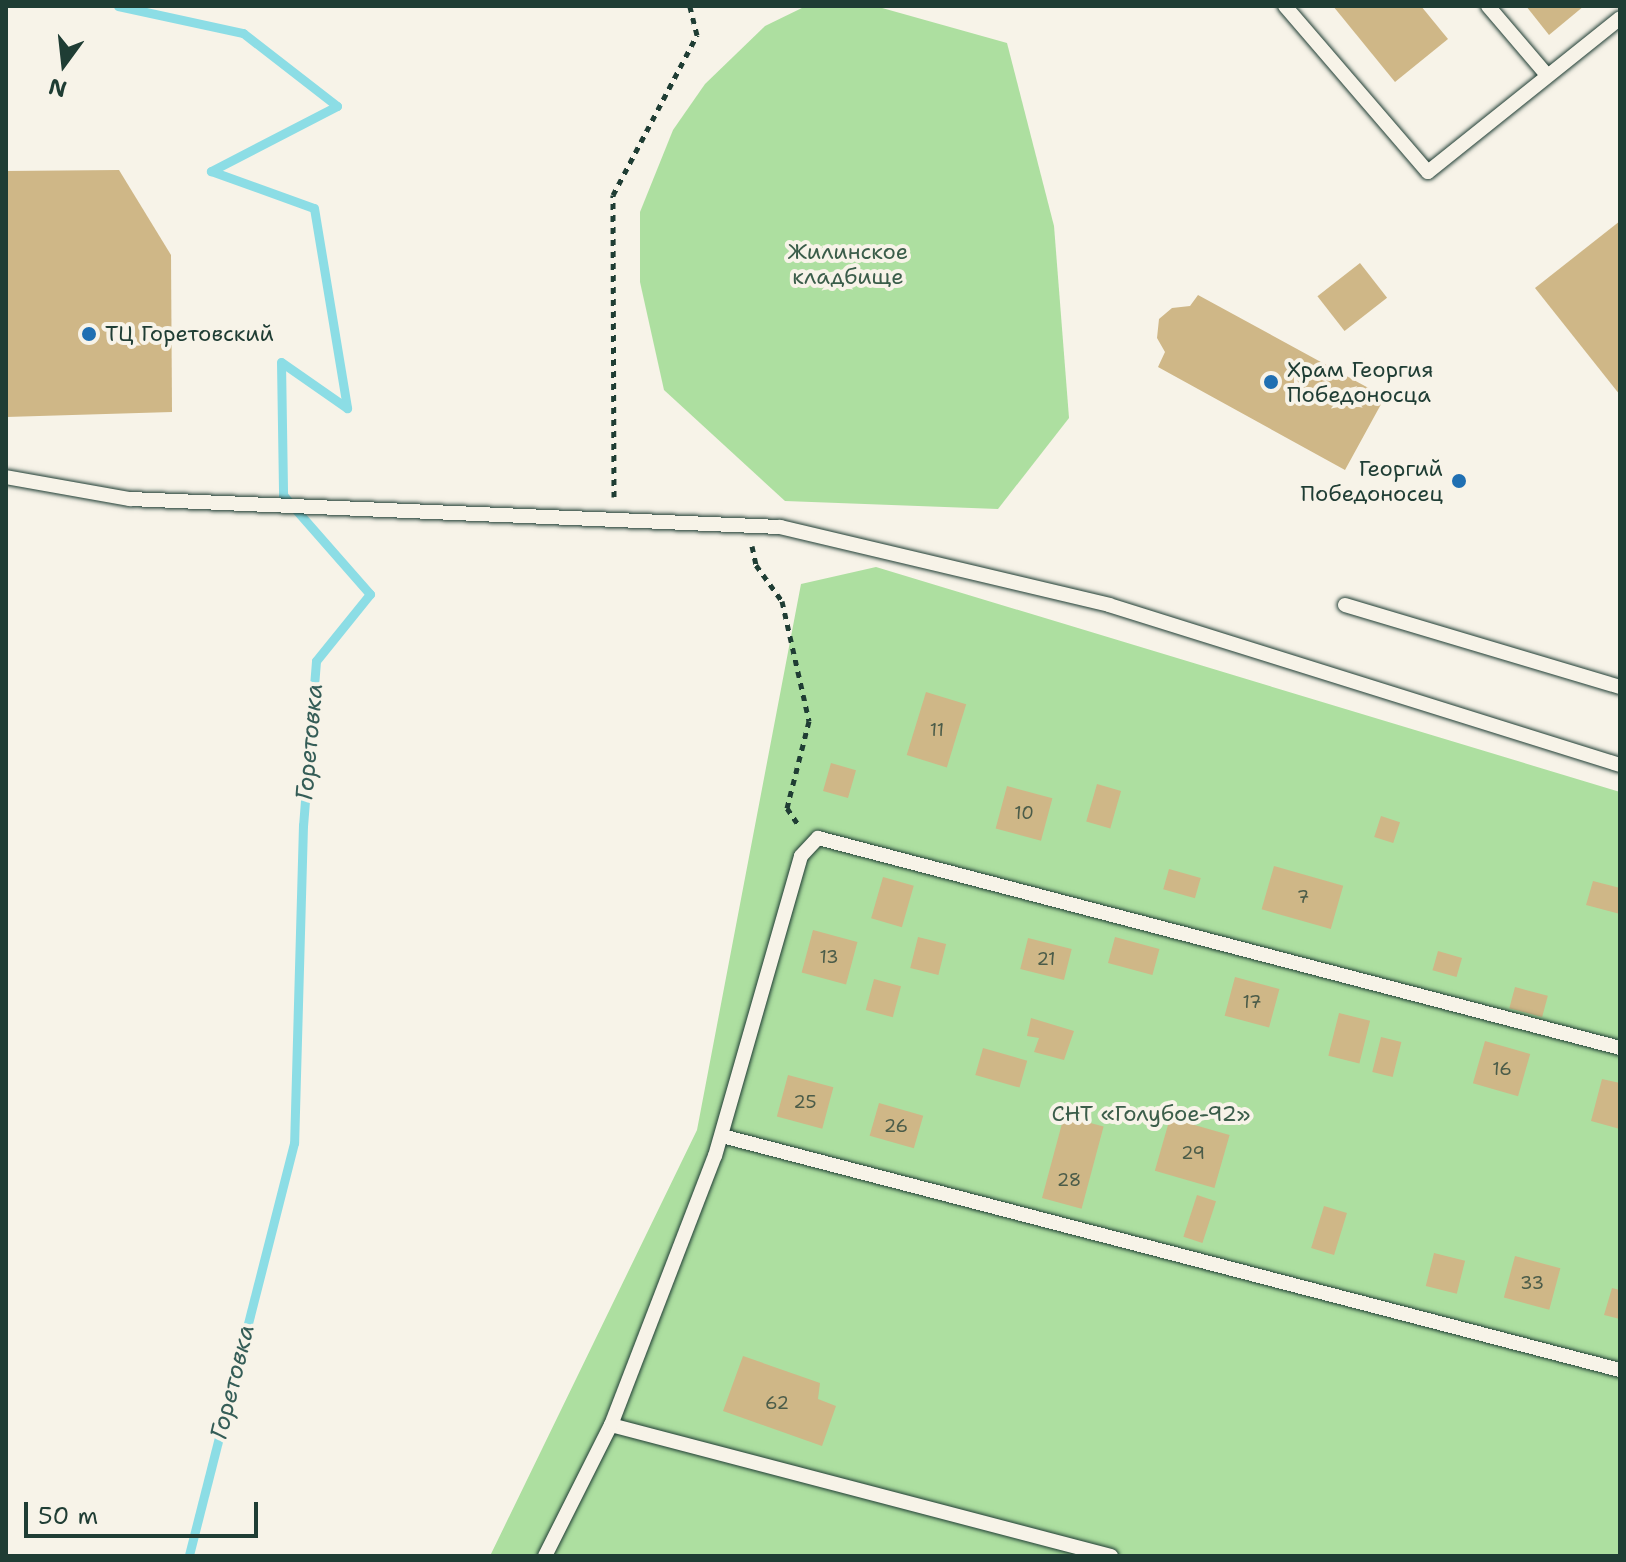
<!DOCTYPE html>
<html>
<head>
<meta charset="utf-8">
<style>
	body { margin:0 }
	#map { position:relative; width:1626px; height:1562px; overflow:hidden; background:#f7f3e8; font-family:"Shantell Sans",sans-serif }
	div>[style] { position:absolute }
	.green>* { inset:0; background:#addfa0 }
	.stream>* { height:9px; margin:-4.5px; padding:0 4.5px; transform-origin:4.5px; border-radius:4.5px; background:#8cdde5 }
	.building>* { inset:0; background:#cfb787; transform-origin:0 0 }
	.path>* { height:5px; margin-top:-2.5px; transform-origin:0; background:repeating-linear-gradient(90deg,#1f3d34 0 6px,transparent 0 12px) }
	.roads { filter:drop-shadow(0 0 2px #1f3d34) drop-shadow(0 0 2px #1f3d34) }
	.service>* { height:14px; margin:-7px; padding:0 7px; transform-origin:7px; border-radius:7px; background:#f7f3e8 }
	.dots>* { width:22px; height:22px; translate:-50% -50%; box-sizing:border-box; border:4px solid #f7f3e8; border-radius:50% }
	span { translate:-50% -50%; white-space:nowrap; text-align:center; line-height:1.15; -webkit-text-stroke:8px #f7f3e8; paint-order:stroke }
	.number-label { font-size:18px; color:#4b5c49 }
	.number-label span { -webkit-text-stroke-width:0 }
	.park-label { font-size:22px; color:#3b5d4a }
	.poi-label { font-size:22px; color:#1f3d34 }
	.left { translate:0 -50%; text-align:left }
	.right { translate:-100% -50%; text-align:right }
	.water-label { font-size:24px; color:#355d57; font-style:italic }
	.frame { position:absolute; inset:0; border:8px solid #1f3d34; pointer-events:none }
	.north { position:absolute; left:24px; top:24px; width:80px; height:80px; -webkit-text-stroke:6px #f7f3e8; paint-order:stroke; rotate:195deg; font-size:22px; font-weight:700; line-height:32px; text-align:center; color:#1f3d34 }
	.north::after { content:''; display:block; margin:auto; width:28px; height:36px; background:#1f3d34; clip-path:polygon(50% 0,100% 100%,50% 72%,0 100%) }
	.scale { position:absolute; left:24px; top:1502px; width:234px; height:36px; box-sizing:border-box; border:4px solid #1f3d34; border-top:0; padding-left:10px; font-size:24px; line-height:28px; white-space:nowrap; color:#1f3d34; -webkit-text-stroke:6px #f7f3e8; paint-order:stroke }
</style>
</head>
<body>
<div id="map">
	<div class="green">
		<div style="clip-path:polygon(806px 6px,875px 6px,1007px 43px,1054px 226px,1069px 418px,998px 509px,785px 501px,664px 390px,640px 282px,640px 212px,673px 130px,705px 84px,765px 26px)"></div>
		<div style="clip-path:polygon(876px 567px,1620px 792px,1620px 1556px,490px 1556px,697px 1130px,801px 584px)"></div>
	</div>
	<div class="stream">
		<div style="left:118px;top:6px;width:128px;rotate:12.2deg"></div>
		<div style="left:243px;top:33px;width:119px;rotate:37.8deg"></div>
		<div style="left:337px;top:106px;width:142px;rotate:152.7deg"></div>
		<div style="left:211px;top:171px;width:109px;rotate:19.8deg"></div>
		<div style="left:314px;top:208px;width:203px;rotate:80.6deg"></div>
		<div style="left:347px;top:408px;width:80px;rotate:-145.1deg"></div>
		<div style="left:281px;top:362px;width:133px;rotate:89.1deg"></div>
		<div style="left:283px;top:495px;width:132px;rotate:48.7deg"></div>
		<div style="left:370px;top:594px;width:86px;rotate:128.9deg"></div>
		<div style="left:316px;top:661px;width:165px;rotate:94.5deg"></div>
		<div style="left:303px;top:825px;width:318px;rotate:91.6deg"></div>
		<div style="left:294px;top:1143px;width:426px;rotate:104.3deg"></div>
	</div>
	<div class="building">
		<div style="clip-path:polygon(1333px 6px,1421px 6px,1448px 39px,1395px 82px)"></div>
		<div style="clip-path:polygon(1526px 6px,1584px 6px,1549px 35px)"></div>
		<div style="clip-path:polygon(119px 170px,171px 255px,172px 412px,6px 417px,6px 171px)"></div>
		<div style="clip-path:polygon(1620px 221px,1620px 395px,1535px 288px)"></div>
		<div style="left:1360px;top:263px;width:44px;height:54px;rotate:52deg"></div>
		<div style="clip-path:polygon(1198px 295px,1385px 397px,1345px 470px,1158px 367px,1165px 352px,1157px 338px,1159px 319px,1172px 308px,1190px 306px)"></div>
		<div style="left:926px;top:692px;width:42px;height:66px;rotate:17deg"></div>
		<div style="left:831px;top:763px;width:26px;height:29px;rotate:16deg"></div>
		<div style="left:1097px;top:784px;width:25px;height:39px;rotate:16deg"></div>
		<div style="left:1007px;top:786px;width:47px;height:44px;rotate:15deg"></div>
		<div style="left:1381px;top:816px;width:20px;height:22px;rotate:18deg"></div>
		<div style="left:1274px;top:866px;width:72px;height:45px;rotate:16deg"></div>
		<div style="left:1169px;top:869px;width:33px;height:21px;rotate:16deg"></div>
		<div style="left:883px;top:877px;width:32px;height:43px;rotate:16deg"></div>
		<div style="clip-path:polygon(1593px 881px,1620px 888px,1620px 914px,1586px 905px)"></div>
		<div style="left:813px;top:930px;width:46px;height:44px;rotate:15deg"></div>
		<div style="left:918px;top:937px;width:29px;height:32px;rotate:14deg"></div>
		<div style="left:1115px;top:937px;width:46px;height:27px;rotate:15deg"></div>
		<div style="left:1028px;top:938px;width:45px;height:32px;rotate:14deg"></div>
		<div style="left:1438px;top:951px;width:25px;height:20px;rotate:16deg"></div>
		<div style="left:1235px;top:977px;width:46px;height:40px;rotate:15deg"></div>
		<div style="left:874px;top:979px;width:28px;height:32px;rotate:15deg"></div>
		<div style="left:1515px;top:987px;width:34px;height:22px;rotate:15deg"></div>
		<div style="left:1339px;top:1013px;width:32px;height:44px;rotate:14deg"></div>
		<div style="clip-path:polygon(1031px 1018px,1074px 1031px,1064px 1060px,1034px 1052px,1039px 1038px,1027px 1036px)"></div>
		<div style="left:1381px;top:1037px;width:21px;height:36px;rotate:14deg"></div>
		<div style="left:1485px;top:1041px;width:47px;height:44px;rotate:16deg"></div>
		<div style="left:983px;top:1048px;width:46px;height:28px;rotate:16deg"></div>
		<div style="left:788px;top:1075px;width:47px;height:43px;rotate:15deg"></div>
		<div style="clip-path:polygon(1602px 1079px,1620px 1083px,1620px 1129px,1591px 1121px)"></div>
		<div style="left:879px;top:1103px;width:46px;height:34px;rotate:16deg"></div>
		<div style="left:1064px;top:1116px;width:41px;height:85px;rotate:15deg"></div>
		<div style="left:1170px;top:1118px;width:62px;height:55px;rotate:16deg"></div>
		<div style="left:1197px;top:1195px;width:20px;height:44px;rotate:18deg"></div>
		<div style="left:1324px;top:1206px;width:24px;height:44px;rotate:17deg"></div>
		<div style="left:1434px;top:1253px;width:32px;height:34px;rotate:14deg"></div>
		<div style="left:1515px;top:1256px;width:47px;height:43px;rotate:15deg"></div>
		<div style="clip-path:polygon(1612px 1288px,1620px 1290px,1620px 1319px,1604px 1315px)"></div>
		<div style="clip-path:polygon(743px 1356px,820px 1383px,818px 1399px,836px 1406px,822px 1446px,723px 1411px)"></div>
	</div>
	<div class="path">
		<div style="left:614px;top:497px;width:302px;rotate:-90.2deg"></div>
		<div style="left:613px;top:195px;width:181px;rotate:-62.3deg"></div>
		<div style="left:697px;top:35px;width:30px;rotate:-104deg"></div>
		<div style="left:752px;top:546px;width:19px;rotate:78deg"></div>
		<div style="left:756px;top:565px;width:44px;rotate:54.2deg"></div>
		<div style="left:782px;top:601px;width:123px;rotate:77.3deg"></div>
		<div style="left:809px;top:721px;width:90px;rotate:104.2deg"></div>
		<div style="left:787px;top:808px;width:22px;rotate:56deg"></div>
	</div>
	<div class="roads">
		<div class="service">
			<div style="left:1285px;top:6px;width:219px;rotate:49.3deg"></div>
			<div style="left:1428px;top:172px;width:246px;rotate:-38.7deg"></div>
			<div style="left:1488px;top:6px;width:91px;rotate:49.5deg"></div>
			<div style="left:6px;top:477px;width:126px;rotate:10.1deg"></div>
			<div style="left:130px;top:499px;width:651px;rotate:2.47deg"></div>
			<div style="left:780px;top:527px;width:338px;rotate:13.3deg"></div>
			<div style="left:1109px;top:605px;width:535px;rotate:17.39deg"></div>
			<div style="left:1345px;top:605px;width:287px;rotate:16.6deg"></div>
			<div style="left:722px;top:1136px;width:928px;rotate:14.61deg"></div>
			<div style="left:611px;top:1425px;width:517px;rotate:14.68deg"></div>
			<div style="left:545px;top:1556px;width:147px;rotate:-63.3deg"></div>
			<div style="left:611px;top:1425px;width:288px;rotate:-68.9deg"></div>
			<div style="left:715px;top:1156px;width:312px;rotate:-74deg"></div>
			<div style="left:801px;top:856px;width:25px;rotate:-47deg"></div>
			<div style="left:818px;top:838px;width:829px;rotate:14.67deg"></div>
		</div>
	</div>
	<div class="dots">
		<div style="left:89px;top:334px;background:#1f6fb2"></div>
		<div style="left:1271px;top:382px;background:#1f6fb2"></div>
		<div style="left:1459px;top:481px;background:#1f6fb2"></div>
	</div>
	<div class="number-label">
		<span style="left:937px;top:730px">11</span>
		<span style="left:1024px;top:813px">10</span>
		<span style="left:1303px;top:897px">7</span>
		<span style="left:829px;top:957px">13</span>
		<span style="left:1046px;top:959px">21</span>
		<span style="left:1252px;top:1002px">17</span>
		<span style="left:1502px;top:1069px">16</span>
		<span style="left:805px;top:1102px">25</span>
		<span style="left:896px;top:1126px">26</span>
		<span style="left:1193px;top:1153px">29</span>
		<span style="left:1069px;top:1180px">28</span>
		<span style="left:1532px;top:1283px">33</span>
		<span style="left:777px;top:1403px">62</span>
	</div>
	<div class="park-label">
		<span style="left:848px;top:264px">Жилинское<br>кладбище</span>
		<span style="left:1151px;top:1114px">СНТ «Голубое-92»</span>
	</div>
	<div class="poi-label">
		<span class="left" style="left:105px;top:334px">ТЦ Горетовский</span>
		<span class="left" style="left:1287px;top:382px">Храм Георгия<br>Победоносца</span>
		<span class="right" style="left:1443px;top:481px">Георгий<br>Победоносец</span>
	</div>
	<div class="water-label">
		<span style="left:310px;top:742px;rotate:-85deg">Горетовка</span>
		<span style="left:233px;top:1382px;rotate:-76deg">Горетовка</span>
	</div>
	<div class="frame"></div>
	<div class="north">N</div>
	<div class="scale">50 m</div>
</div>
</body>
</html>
